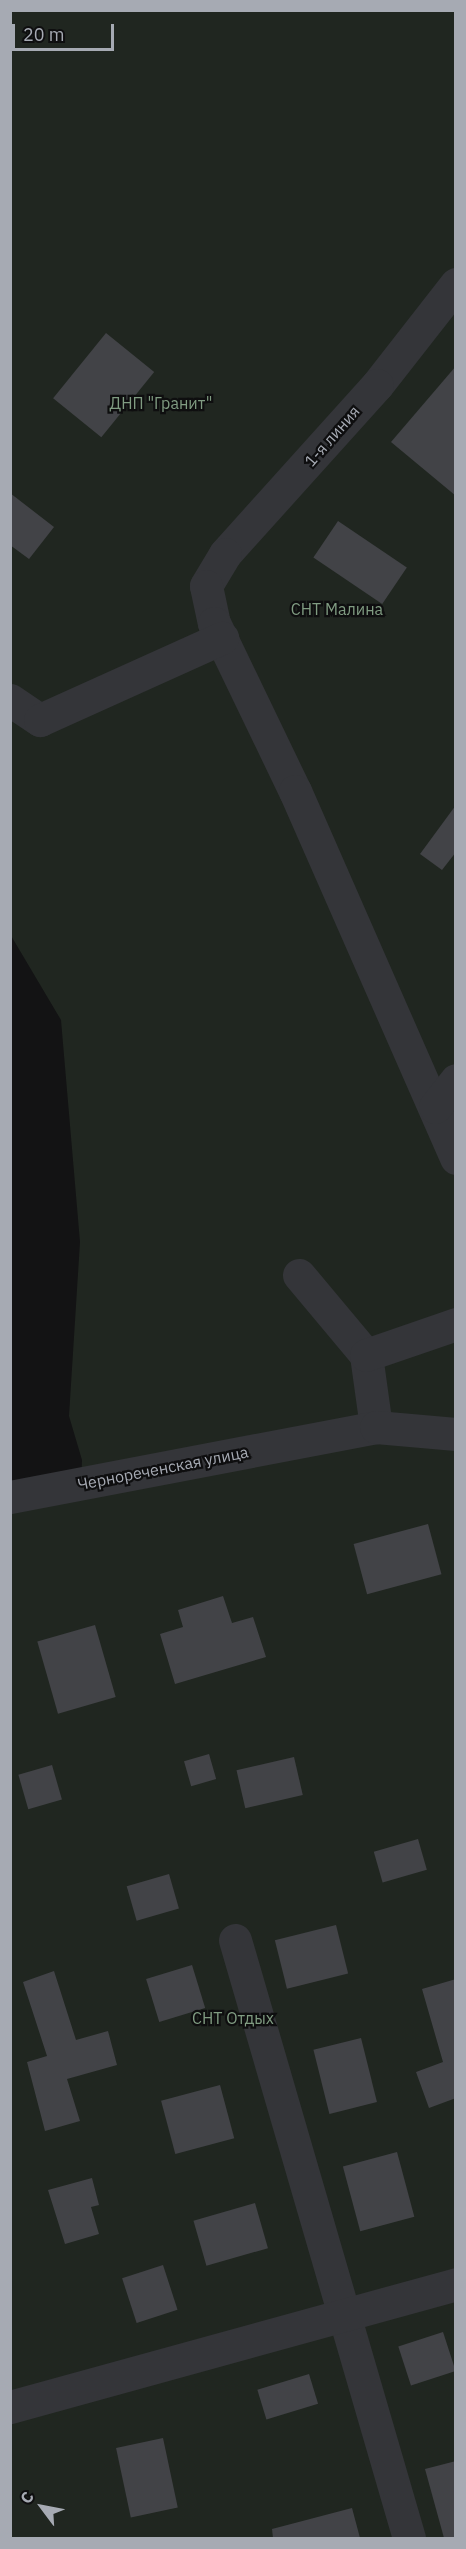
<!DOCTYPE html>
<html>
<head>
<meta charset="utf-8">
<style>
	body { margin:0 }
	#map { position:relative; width:466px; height:2549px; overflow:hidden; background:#131314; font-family:"IBM Plex Sans",sans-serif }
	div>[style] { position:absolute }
	.green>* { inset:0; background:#202620 }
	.building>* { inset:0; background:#424347; transform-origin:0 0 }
	.minor>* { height:33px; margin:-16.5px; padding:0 16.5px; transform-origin:16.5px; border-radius:16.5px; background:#343539 }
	span { translate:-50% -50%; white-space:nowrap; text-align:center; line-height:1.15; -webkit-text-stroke:4.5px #0e0e0f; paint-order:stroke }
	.park-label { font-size:16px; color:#809c82 }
	.street-label { font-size:16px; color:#a6aab3 }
	.frame { position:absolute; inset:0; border:12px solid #a6aab3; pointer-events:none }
	.north { position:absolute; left:12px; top:2477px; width:60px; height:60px; -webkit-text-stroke:4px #0e0e0f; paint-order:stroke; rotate:302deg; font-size:16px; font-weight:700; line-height:24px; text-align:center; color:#a6aab3 }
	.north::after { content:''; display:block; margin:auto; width:21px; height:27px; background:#a6aab3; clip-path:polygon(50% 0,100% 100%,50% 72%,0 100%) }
	.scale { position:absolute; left:12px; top:24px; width:102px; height:27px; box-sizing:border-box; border:3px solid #a6aab3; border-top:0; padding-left:8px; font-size:18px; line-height:21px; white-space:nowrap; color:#a6aab3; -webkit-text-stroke:4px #0e0e0f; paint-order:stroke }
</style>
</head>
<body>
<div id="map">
	<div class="green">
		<div style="clip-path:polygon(11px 11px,455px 11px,455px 2538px,11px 2538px,11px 1497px,81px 1484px,82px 1460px,69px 1416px,80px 1242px,61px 1020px,10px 934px)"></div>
	</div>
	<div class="building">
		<div style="left:106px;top:333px;width:62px;height:84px;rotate:39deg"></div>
		<div style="clip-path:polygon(456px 366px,456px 496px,391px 442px)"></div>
		<div style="clip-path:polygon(10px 493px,54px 527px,29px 559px,10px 545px)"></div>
		<div style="left:338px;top:521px;width:83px;height:44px;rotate:34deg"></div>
		<div style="clip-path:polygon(456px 805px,456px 852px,442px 870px,420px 854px)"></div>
		<div style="left:428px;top:1524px;width:52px;height:77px;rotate:75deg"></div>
		<div style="clip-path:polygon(223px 1596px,232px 1623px,253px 1617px,266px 1657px,175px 1684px,160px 1634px,183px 1627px,178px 1610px)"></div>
		<div style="left:95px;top:1625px;width:75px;height:60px;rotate:74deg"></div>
		<div style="left:209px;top:1754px;width:26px;height:26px;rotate:74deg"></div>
		<div style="left:294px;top:1757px;width:39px;height:59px;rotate:77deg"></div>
		<div style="left:52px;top:1765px;width:36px;height:35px;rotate:74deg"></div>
		<div style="left:418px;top:1839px;width:32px;height:46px;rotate:74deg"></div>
		<div style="left:169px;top:1874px;width:36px;height:44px;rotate:74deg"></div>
		<div style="left:336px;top:1925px;width:50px;height:63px;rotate:76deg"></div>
		<div style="left:192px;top:1965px;width:45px;height:48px;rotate:73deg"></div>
		<div style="clip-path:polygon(54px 1971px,76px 2040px,108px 2031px,117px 2065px,67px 2079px,80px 2121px,45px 2131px,27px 2062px,47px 2056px,23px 1982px)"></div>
		<div style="clip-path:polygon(456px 1979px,456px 2098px,429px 2108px,416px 2072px,443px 2062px,422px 1989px)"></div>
		<div style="left:361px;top:2038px;width:66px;height:49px;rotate:76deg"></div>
		<div style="left:220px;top:2085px;width:55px;height:61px;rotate:75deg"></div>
		<div style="left:397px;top:2152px;width:67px;height:56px;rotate:75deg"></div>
		<div style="clip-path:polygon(92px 2178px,99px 2205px,91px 2207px,99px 2234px,65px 2244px,48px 2190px)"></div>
		<div style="left:255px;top:2203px;width:47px;height:64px;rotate:74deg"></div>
		<div style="left:163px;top:2265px;width:47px;height:43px;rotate:72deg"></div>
		<div style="left:443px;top:2332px;width:41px;height:47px;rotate:72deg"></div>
		<div style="left:309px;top:2374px;width:31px;height:54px;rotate:73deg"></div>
		<div style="left:163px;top:2438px;width:71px;height:48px;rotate:78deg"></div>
		<div style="clip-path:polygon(456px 2461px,456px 2538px,444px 2538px,425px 2469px)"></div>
		<div style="clip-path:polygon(352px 2508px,360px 2538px,273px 2538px,272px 2529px)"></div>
	</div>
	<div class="minor">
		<div style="left:456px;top:284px;width:128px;rotate:128deg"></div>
		<div style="left:377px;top:385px;width:227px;rotate:132deg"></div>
		<div style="left:225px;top:554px;width:37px;rotate:121deg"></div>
		<div style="left:206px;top:586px;width:38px;rotate:78deg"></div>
		<div style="left:214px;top:623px;width:187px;rotate:64.3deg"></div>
		<div style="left:295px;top:791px;width:401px;rotate:66.3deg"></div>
		<div style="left:10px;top:700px;width:36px;rotate:34deg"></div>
		<div style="left:40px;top:720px;width:200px;rotate:-24.3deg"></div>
		<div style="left:435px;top:1107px;width:34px;rotate:-52deg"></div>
		<div style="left:299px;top:1275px;width:104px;rotate:50.1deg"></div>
		<div style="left:366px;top:1355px;width:73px;rotate:82.1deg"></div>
		<div style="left:366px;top:1355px;width:95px;rotate:-19deg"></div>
		<div style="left:10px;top:1497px;width:373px;rotate:-10.8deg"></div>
		<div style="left:376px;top:1427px;width:80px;rotate:5deg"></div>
		<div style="left:235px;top:1940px;width:623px;rotate:73.78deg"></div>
		<div style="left:10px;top:2407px;width:463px;rotate:-15.4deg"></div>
	</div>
	<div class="park-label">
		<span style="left:161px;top:403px">ДНП "Гранит"</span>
		<span style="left:337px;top:609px">СНТ Малина</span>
		<span style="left:233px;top:2018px">СНТ Отдых</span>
	</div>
	<div class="street-label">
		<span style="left:332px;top:436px;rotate:-49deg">1-я линия</span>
		<span style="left:163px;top:1468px;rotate:-11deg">Чернореченская улица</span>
	</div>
	<div class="frame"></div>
	<div class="north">С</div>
	<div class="scale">20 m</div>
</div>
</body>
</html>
